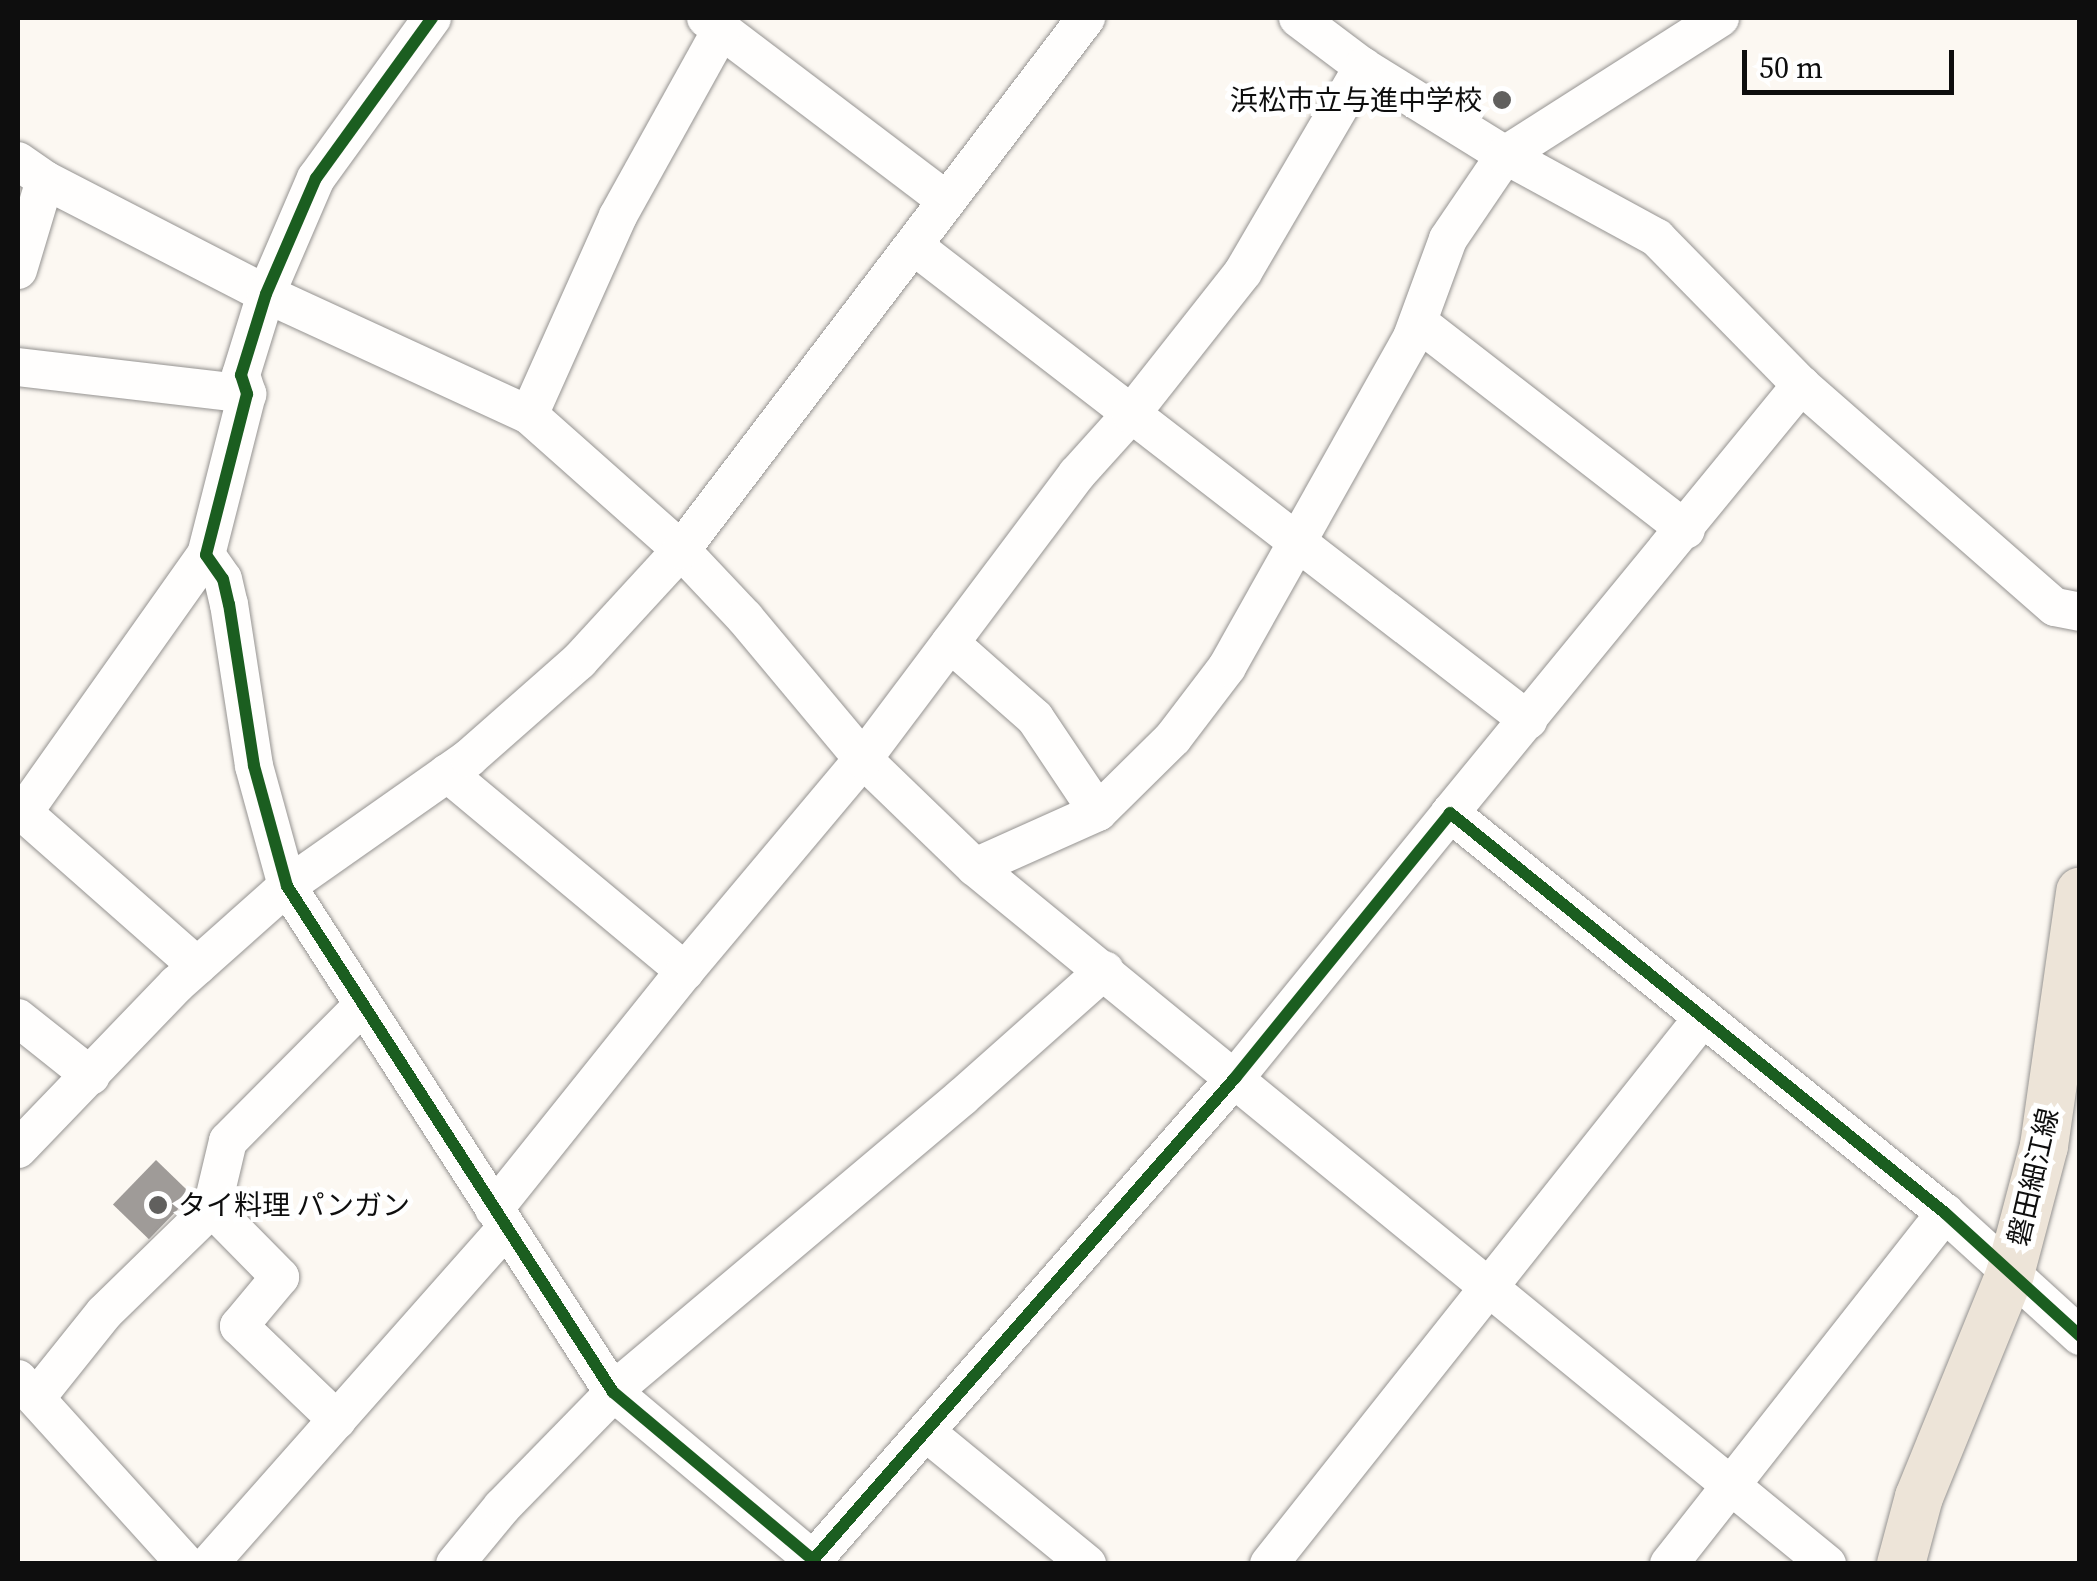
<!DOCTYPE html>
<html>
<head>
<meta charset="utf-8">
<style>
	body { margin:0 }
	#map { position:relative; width:2097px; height:1581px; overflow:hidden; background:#fcf8f2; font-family:"Source Serif 4","Noto Sans JP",serif }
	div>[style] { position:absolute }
	.building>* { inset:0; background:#9f9b98; transform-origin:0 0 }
	.roads { filter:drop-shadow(0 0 2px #959391) drop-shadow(0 0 2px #959391) }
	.minor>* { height:38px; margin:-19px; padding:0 19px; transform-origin:19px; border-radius:19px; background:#fffefd }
	.major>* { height:48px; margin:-24px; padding:0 24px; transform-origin:24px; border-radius:24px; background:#ede4d8 }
	.cycleway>* { height:12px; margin:-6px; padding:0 6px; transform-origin:6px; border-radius:6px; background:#1b5e20 }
	.dots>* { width:28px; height:28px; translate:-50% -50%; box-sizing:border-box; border:5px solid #fff; border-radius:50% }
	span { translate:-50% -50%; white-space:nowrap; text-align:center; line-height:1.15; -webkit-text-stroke:10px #fff; paint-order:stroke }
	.poi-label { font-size:28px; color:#0e0e0e }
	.right { translate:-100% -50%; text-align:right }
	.left { translate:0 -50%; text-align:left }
	.street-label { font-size:28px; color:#0e0e0e }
	.frame { position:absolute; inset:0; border:20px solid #0e0e0e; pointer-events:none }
	.scale { position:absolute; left:1742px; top:50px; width:212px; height:45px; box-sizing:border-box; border:5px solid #0e0e0e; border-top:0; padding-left:12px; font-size:30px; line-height:35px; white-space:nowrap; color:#0e0e0e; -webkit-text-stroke:8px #fff; paint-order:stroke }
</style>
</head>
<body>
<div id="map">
	<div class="building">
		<div style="left:156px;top:1160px;width:50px;height:62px;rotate:44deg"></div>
	</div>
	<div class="roads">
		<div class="minor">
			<div style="left:432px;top:18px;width:198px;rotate:125.9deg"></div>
			<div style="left:316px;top:178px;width:126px;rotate:113.3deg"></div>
			<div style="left:266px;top:294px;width:85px;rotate:107.2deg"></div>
			<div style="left:241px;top:375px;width:20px;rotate:72deg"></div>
			<div style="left:247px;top:394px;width:166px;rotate:104.3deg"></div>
			<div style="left:206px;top:555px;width:29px;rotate:55deg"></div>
			<div style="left:223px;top:579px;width:26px;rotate:77deg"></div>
			<div style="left:229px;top:604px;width:164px;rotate:81.2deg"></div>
			<div style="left:254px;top:766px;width:124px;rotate:74.6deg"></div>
			<div style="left:287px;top:886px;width:602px;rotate:57.21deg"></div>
			<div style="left:613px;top:1392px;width:261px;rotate:40deg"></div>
			<div style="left:813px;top:1560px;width:641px;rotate:-48.8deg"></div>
			<div style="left:1235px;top:1078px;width:341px;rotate:-50.9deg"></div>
			<div style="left:1450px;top:813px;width:636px;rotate:38.94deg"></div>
			<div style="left:1945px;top:1213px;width:183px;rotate:42.3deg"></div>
			<div style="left:706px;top:18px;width:301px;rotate:37.2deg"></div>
			<div style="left:1298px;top:18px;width:81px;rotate:37deg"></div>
			<div style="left:1363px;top:67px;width:167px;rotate:31.8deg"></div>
			<div style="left:1505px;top:155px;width:173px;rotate:28.6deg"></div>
			<div style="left:1657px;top:238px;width:206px;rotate:45.6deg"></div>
			<div style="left:1801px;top:385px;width:337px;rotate:41.2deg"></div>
			<div style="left:2055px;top:607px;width:25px;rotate:11deg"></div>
			<div style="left:18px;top:161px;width:33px;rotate:35deg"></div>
			<div style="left:45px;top:180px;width:249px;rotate:27.3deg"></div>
			<div style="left:266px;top:294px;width:289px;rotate:24.7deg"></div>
			<div style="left:529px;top:415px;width:203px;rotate:41.6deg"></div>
			<div style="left:681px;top:550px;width:93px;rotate:46.7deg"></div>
			<div style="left:745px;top:618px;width:184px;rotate:50.1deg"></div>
			<div style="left:863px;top:759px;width:156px;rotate:44deg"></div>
			<div style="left:975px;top:867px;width:1101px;rotate:39.29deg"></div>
			<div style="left:914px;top:246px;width:776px;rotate:37.67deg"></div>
			<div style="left:18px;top:270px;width:94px;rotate:-73.3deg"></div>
			<div style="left:1418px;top:322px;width:339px;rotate:37.8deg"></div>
			<div style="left:18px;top:367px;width:231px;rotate:6.7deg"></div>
			<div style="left:529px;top:415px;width:218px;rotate:-65.9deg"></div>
			<div style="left:618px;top:216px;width:213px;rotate:-61deg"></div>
			<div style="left:950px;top:643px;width:113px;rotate:41.4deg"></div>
			<div style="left:1035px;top:718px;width:113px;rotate:56.2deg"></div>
			<div style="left:447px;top:773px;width:310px;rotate:39.8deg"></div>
			<div style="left:18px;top:808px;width:239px;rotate:41.4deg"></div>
			<div style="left:23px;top:813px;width:316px;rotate:-54.7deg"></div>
			<div style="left:1450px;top:813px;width:554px;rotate:-50.65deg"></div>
			<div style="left:975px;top:867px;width:135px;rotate:-24.1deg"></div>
			<div style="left:1098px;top:812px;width:105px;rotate:-44.6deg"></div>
			<div style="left:1173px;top:738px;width:89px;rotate:-52.7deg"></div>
			<div style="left:1227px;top:667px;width:378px;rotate:-60.7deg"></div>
			<div style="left:1412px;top:337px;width:104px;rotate:-69.8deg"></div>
			<div style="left:1448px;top:239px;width:102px;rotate:-55.8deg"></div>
			<div style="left:1505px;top:155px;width:255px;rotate:-32.5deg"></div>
			<div style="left:18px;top:1018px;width:93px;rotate:38.5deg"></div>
			<div style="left:18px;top:1149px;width:229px;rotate:-46.1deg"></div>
			<div style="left:177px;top:984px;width:147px;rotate:-41.7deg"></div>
			<div style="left:287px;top:886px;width:223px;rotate:-35.1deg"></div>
			<div style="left:469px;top:758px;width:147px;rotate:-41.4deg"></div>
			<div style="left:579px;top:661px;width:151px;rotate:-47.4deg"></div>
			<div style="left:681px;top:550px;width:669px;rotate:-52.72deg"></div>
			<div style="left:212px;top:1208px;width:97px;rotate:45.4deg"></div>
			<div style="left:280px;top:1277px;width:64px;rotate:129.9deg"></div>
			<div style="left:239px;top:1326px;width:136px;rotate:43.8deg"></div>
			<div style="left:494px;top:1209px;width:305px;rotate:-51.3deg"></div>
			<div style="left:685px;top:971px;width:277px;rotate:-50deg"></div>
			<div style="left:863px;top:759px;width:356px;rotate:-53.1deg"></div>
			<div style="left:1077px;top:474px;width:81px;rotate:-48deg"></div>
			<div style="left:1131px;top:414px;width:181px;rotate:-51.7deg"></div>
			<div style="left:1243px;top:272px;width:238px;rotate:-59.7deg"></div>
			<div style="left:18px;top:1379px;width:250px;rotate:47.8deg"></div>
			<div style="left:36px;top:1398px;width:109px;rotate:-51.3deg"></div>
			<div style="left:104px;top:1313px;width:151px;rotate:-44.2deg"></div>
			<div style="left:212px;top:1208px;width:69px;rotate:-76.6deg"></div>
			<div style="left:228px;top:1141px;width:189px;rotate:-45.2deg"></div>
			<div style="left:927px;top:1433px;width:207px;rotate:39.3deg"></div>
			<div style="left:209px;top:1564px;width:446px;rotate:-48.5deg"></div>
			<div style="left:455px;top:1564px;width:74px;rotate:-50.5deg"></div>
			<div style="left:502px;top:1507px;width:177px;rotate:-45.7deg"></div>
			<div style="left:626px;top:1380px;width:439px;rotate:-40.1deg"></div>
			<div style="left:962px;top:1097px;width:191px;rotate:-41.6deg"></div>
			<div style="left:1269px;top:1564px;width:695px;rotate:-51.55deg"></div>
			<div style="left:1669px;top:1564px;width:447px;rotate:-51.8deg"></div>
		</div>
		<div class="major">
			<div style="left:1901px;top:1564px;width:69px;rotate:-75deg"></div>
			<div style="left:1919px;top:1497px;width:241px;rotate:-67.8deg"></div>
			<div style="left:2010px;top:1274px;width:132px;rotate:-75.1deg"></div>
			<div style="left:2044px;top:1146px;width:257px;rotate:-81.9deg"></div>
		</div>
	</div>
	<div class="cycleway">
		<div style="left:432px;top:18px;width:198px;rotate:125.9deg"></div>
		<div style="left:316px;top:178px;width:126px;rotate:113.3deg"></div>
		<div style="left:266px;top:294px;width:85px;rotate:107.2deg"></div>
		<div style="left:241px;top:375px;width:20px;rotate:72deg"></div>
		<div style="left:247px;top:394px;width:166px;rotate:104.3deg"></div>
		<div style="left:206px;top:555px;width:29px;rotate:55deg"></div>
		<div style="left:223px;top:579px;width:26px;rotate:77deg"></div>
		<div style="left:229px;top:604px;width:164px;rotate:81.2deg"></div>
		<div style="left:254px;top:766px;width:124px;rotate:74.6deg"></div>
		<div style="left:287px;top:886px;width:602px;rotate:57.21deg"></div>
		<div style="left:613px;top:1392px;width:261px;rotate:40deg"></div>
		<div style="left:813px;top:1560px;width:641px;rotate:-48.8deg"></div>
		<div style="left:1235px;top:1078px;width:341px;rotate:-50.9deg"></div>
		<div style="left:1450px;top:813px;width:636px;rotate:38.94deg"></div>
		<div style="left:1945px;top:1213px;width:183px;rotate:42.3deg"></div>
	</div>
	<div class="dots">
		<div style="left:1502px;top:100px;background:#61605e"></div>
		<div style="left:158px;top:1205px;background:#61605e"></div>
	</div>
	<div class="poi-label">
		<span class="right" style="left:1482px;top:100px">浜松市立与進中学校</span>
		<span class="left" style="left:178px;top:1205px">タイ料理 パンガン</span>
	</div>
	<div class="street-label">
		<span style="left:2033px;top:1177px;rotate:-77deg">磐田細江線</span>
	</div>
	<div class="frame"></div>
	<div class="scale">50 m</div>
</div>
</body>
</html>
